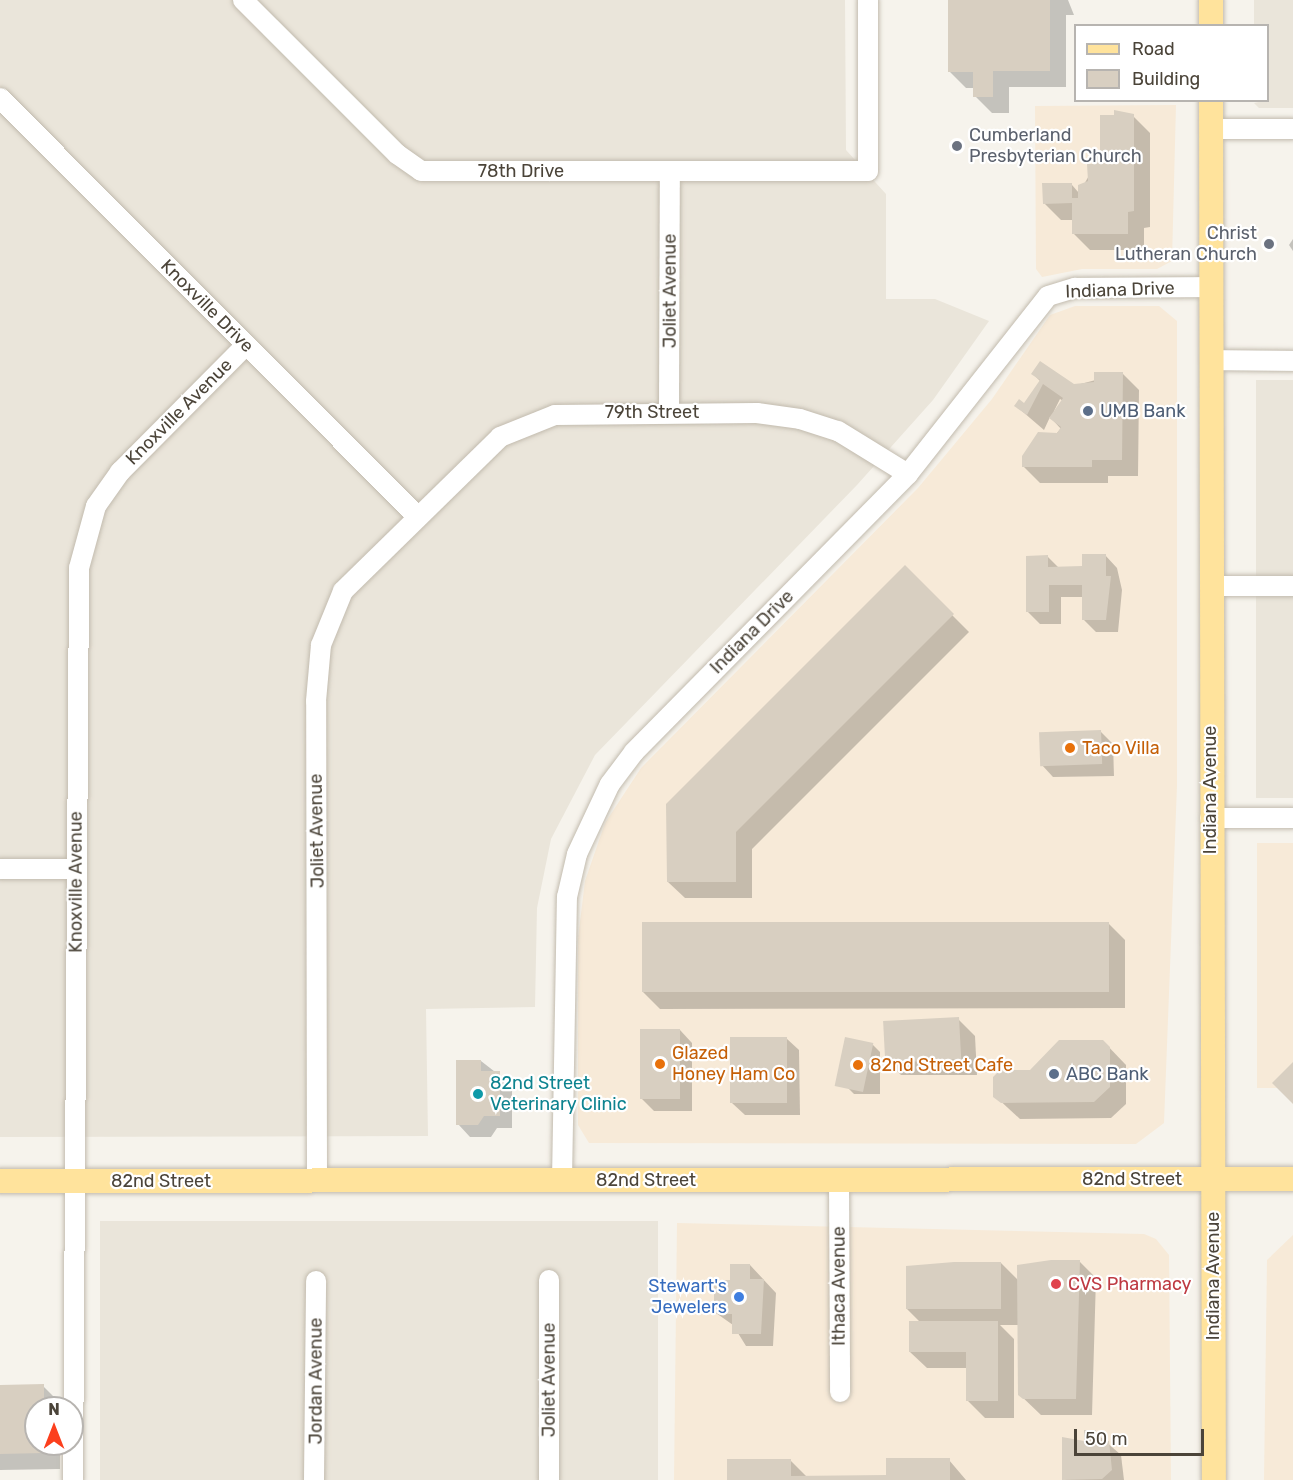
<!DOCTYPE html>
<html>
<head>
<meta charset="utf-8">
<style>
	body { margin:0 }
	#map { position:relative; width:1293px; height:1480px; overflow:hidden; background:#f6f3ec; font-family:Rubik,sans-serif }
	div>[style] { position:absolute }
	.residential>* { inset:0; background:#eae5da; transform-origin:0 0 }
	.commercial>* { inset:0; background:#f7ead8; transform-origin:0 0 }
	.shadow>* { inset:0; background:#0003 }
	.building>* { inset:0; background:#d8cfc1; transform-origin:0 0 }
	.roads { filter:drop-shadow(0 0 2px #c2bbae) drop-shadow(0 0 2px #c2bbae) }
	.minor>* { height:20px; margin:-10px; padding:0 10px; transform-origin:10px; border-radius:10px; background:#fff }
	.major>* { height:24px; margin:-12px; padding:0 12px; transform-origin:12px; border-radius:12px; background:#ffe39c }
	.dots>* { width:16px; height:16px; translate:-50% -50%; box-sizing:border-box; border:3px solid #fff; border-radius:50% }
	span { translate:-50% -50%; white-space:nowrap; text-align:center; line-height:1.15; -webkit-text-stroke:4.5px #fff; paint-order:stroke }
	.worship-label { font-size:18px; color:#5b616d }
	.left { translate:0 -50%; text-align:left }
	.right { translate:-100% -50%; text-align:right }
	.street-label { font-size:18px; color:#4b4439 }
	.service-label { font-size:18px; color:#4e5e75 }
	.food-label { font-size:18px; color:#c56008 }
	.culture-label { font-size:18px; color:#0d838f }
	.health-label { font-size:18px; color:#be3a42 }
	.shop-label { font-size:18px; color:#366cbe }
	.legend { position:absolute; left:1074px; top:24px; width:195px; height:78px; box-sizing:border-box; background:#fff; border:2px solid #b7b4b0; margin:0; padding:8px 10px; list-style:none; font-size:18px; color:#4b4439 }
	.legend li { display:flex; align-items:center; gap:12px; height:30px }
	.legend b { width:30px; border:2px solid #b7b4b0 }
	.north { position:absolute; left:24px; top:1396px; width:60px; height:60px; box-sizing:border-box; background:#fff; border:2px solid #b7b4b0; border-radius:50%; rotate:0deg; font-size:16px; font-weight:700; line-height:24px; text-align:center; color:#4b4439 }
	.north::after { content:''; display:block; margin:auto; width:21px; height:27px; background:#fc3f1d; clip-path:polygon(50% 0,100% 100%,50% 72%,0 100%) }
	.scale { position:absolute; left:1074px; top:1429px; width:130px; height:27px; box-sizing:border-box; border:3px solid #4b4439; border-top:0; padding-left:8px; font-size:18px; line-height:21px; white-space:nowrap; color:#4b4439; -webkit-text-stroke:4px #fff; paint-order:stroke }
</style>
</head>
<body>
<div id="map">
	<div class="residential">
		<div style="clip-path:polygon(0 0,845px 0,846px 150px,886px 194px,886px 299px,935px 299px,989px 321px,933px 400px,857px 485px,595px 755px,551px 839px,537px 908px,535px 1007px,426px 1009px,428px 1136px,0 1137px)"></div>
		<div style="clip-path:polygon(1254px 0,1293px 0,1293px 108px,1259px 108px,1254px 103px,1268px 100px,1268px 26px,1254px 25px)"></div>
		<div style="left:1256px;top:380px;width:37px;height:418px"></div>
		<div style="left:100px;top:1221px;width:558px;height:259px"></div>
	</div>
	<div class="commercial">
		<div style="clip-path:polygon(1176px 105px,1172px 261px,1157px 269px,1082px 269px,1042px 277px,1036px 269px,1035px 106px)"></div>
		<div style="clip-path:polygon(1075px 306px,1159px 306px,1177px 321px,1177px 786px,1164px 1123px,1136px 1144px,589px 1143px,578px 1125px,578px 938px,585px 881px,605px 823px,641px 768px,918px 488px,992px 399px,1050px 315px)"></div>
		<div style="left:1257px;top:843px;width:36px;height:245px"></div>
		<div style="clip-path:polygon(677px 1223px,1144px 1234px,1156px 1239px,1169px 1255px,1171px 1480px,674px 1480px)"></div>
		<div style="clip-path:polygon(1293px 1235px,1293px 1480px,1264px 1480px,1267px 1260px)"></div>
	</div>
	<div class="shadow">
		<div style="clip-path:polygon(949px 0,1068px 0,1074px 15px,1066px 15px,1066px 87px,1009px 87px,1009px 113px,992px 113px,975px 96px,975px 88px,966px 88px,949px 71px)"></div>
		<div style="clip-path:polygon(1133px 116px,1150px 133px,1150px 227px,1144px 228px,1144px 250px,1090px 250px,1073px 233px,1073px 220px,1061px 220px,1044px 203px,1072px 185px,1079px 193px,1102px 153px)"></div>
		<div style="clip-path:polygon(1293px 239px,1293px 251px,1289px 245px)"></div>
		<div style="clip-path:polygon(evenodd,1122px 373px,1139px 390px,1138px 476px,1108px 476px,1108px 483px,1040px 483px,1023px 466px,1061px 429px,1050px 417px,1044px 430px,1016px 406px,1024px 405px,1041px 382px,1033px 374px,1073px 386px,1122px 373px,1060px 399px,1063px 401px,1055px 412px,1054px 411px,1060px 399px)"></div>
		<div style="clip-path:polygon(1105px 555px,1117px 568px,1122px 590px,1118px 632px,1096px 632px,1084px 620px,1084px 597px,1061px 597px,1061px 624px,1040px 624px,1027px 611px,1048px 557px,1059px 568px,1084px 568px)"></div>
		<div style="clip-path:polygon(905px 568px,969px 632px,752px 849px,752px 898px,685px 898px,668px 882px)"></div>
		<div style="clip-path:polygon(1101px 732px,1113px 744px,1114px 776px,1053px 777px,1041px 764px)"></div>
		<div style="clip-path:polygon(1108px 923px,1125px 940px,1125px 1008px,660px 1009px,643px 992px)"></div>
		<div style="clip-path:polygon(958px 1019px,975px 1036px,977px 1075px,901px 1075px,884px 1058px)"></div>
		<div style="clip-path:polygon(680px 1030px,692px 1043px,692px 1111px,654px 1111px,641px 1098px)"></div>
		<div style="clip-path:polygon(786px 1038px,799px 1050px,800px 1115px,745px 1115px,732px 1103px)"></div>
		<div style="clip-path:polygon(1103px 1041px,1126px 1065px,1126px 1104px,1111px 1118px,1020px 1119px,995px 1096px,1030px 1072px)"></div>
		<div style="clip-path:polygon(872px 1044px,880px 1052px,880px 1094px,854px 1094px,846px 1086px)"></div>
		<div style="clip-path:polygon(481px 1061px,512px 1085px,512px 1128px,497px 1128px,491px 1137px,470px 1137px,458px 1124px)"></div>
		<div style="clip-path:polygon(1080px 1262px,1096px 1278px,1092px 1415px,1041px 1415px,1019px 1394px,1019px 1325px,1000px 1325px,1014px 1339px,1014px 1418px,985px 1418px,968px 1401px,968px 1368px,927px 1368px,910px 1352px,920px 1322px,907px 1309px,1001px 1263px,1019px 1281px)"></div>
		<div style="clip-path:polygon(750px 1265px,776px 1293px,773px 1346px,746px 1346px,733px 1325px,716px 1313px,732px 1281px)"></div>
		<div style="clip-path:polygon(0 1386px,43px 1386px,60px 1403px,60px 1408px,36px 1408px,36px 1444px,60px 1444px,60px 1469px,0 1470px)"></div>
		<div style="clip-path:polygon(1095px 1432px,1121px 1455px,1124px 1480px,1065px 1480px)"></div>
		<div style="clip-path:polygon(790px 1460px,807px 1477px,888px 1477px,949px 1460px,966px 1480px,729px 1480px)"></div>
	</div>
	<div class="building">
		<div style="clip-path:polygon(948px 0,1050px 0,1050px 71px,993px 71px,993px 97px,973px 97px,973px 72px,948px 72px)"></div>
		<div style="clip-path:polygon(1114px 110px,1134px 114px,1134px 211px,1128px 212px,1128px 234px,1072px 234px,1072px 203px,1043px 204px,1042px 183px,1072px 183px,1072px 198px,1078px 198px,1078px 185px,1088px 181px,1087px 164px,1094px 164px,1094px 152px,1100px 152px,1100px 115px,1114px 115px)"></div>
		<div style="clip-path:polygon(1040px 361px,1074px 384px,1094px 382px,1094px 372px,1123px 372px,1122px 460px,1092px 460px,1092px 467px,1022px 467px,1022px 456px,1038px 432px,1057px 433px,1061px 427px,1049px 418px,1063px 398px,1043px 384px,1027px 415px,1014px 406px,1019px 399px,1024px 403px,1040px 380px,1031px 374px)"></div>
		<div style="clip-path:polygon(1082px 554px,1106px 554px,1106px 576px,1111px 576px,1106px 620px,1082px 620px,1082px 585px,1049px 585px,1049px 612px,1026px 612px,1026px 556px,1048px 555px,1048px 567px,1082px 566px)"></div>
		<div style="clip-path:polygon(905px 565px,954px 614px,736px 832px,736px 882px,667px 882px,666px 804px)"></div>
		<div style="left:1101px;top:730px;width:34px;height:62px;rotate:88deg"></div>
		<div style="left:1109px;top:922px;width:70px;height:467px;rotate:90deg"></div>
		<div style="left:959px;top:1017px;width:42px;height:76px;rotate:87deg"></div>
		<div style="left:640px;top:1029px;width:40px;height:70px"></div>
		<div style="left:730px;top:1037px;width:57px;height:66px"></div>
		<div style="left:845px;top:1037px;width:29px;height:50px;rotate:12deg"></div>
		<div style="clip-path:polygon(1059px 1040px,1103px 1040px,1110px 1047px,1110px 1087px,1094px 1102px,1001px 1103px,993px 1097px,993px 1077px,1000px 1070px,1030px 1070px)"></div>
		<div style="clip-path:polygon(456px 1060px,481px 1060px,481px 1071px,500px 1071px,500px 1116px,484px 1116px,478px 1125px,456px 1125px)"></div>
		<div style="clip-path:polygon(1293px 1062px,1293px 1104px,1272px 1083px)"></div>
		<div style="clip-path:polygon(1051px 1260px,1080px 1260px,1076px 1399px,1023px 1399px,1018px 1395px,1017px 1265px)"></div>
		<div style="clip-path:polygon(954px 1262px,1001px 1262px,1001px 1309px,906px 1309px,906px 1266px)"></div>
		<div style="clip-path:polygon(730px 1264px,750px 1264px,750px 1279px,764px 1279px,761px 1334px,732px 1334px,732px 1314px,714px 1314px,714px 1280px,730px 1280px)"></div>
		<div style="clip-path:polygon(909px 1321px,998px 1321px,998px 1401px,966px 1401px,966px 1352px,909px 1352px)"></div>
		<div style="clip-path:polygon(44px 1384px,44px 1408px,36px 1408px,36px 1444px,44px 1444px,44px 1453px,0 1454px,0 1385px)"></div>
		<div style="clip-path:polygon(1084px 1430px,1096px 1430px,1096px 1441px,1109px 1441px,1112px 1470px,1102px 1479px,1062px 1480px,1062px 1437px,1084px 1441px)"></div>
		<div style="clip-path:polygon(886px 1458px,950px 1458px,950px 1480px,727px 1480px,727px 1459px,791px 1459px,791px 1476px,886px 1475px)"></div>
	</div>
	<div class="roads">
		<div class="minor">
			<div style="left:243px;top:0;width:218px;rotate:45deg"></div>
			<div style="left:397px;top:154px;width:29px;rotate:35deg"></div>
			<div style="left:421px;top:171px;width:447px"></div>
			<div style="left:868px;top:171px;width:171px;rotate:-90deg"></div>
			<div style="left:0;top:98px;width:588px;rotate:45.07deg"></div>
			<div style="left:1211px;top:129px;width:82px"></div>
			<div style="left:1211px;top:360px;width:82px;rotate:0.7deg"></div>
			<div style="left:669px;top:412px;width:241px;rotate:-89.8deg"></div>
			<div style="left:1210px;top:586px;width:83px"></div>
			<div style="left:1210px;top:818px;width:83px"></div>
			<div style="left:0;top:869px;width:75px"></div>
			<div style="left:562px;top:1180px;width:283px;rotate:-89deg"></div>
			<div style="left:567px;top:897px;width:44px;rotate:-76.9deg"></div>
			<div style="left:577px;top:854px;width:77px;rotate:-64.8deg"></div>
			<div style="left:610px;top:784px;width:40px;rotate:-53deg"></div>
			<div style="left:634px;top:752px;width:390px;rotate:-45.4deg"></div>
			<div style="left:908px;top:474px;width:226px;rotate:-51.8deg"></div>
			<div style="left:1048px;top:296px;width:28px;rotate:-17deg"></div>
			<div style="left:1075px;top:288px;width:136px;rotate:-0.4deg"></div>
			<div style="left:839px;top:1180px;width:212px;rotate:89.7deg"></div>
			<div style="left:317px;top:1181px;width:480px;rotate:-90.1deg"></div>
			<div style="left:316px;top:701px;width:56px;rotate:-84.9deg"></div>
			<div style="left:321px;top:645px;width:58px;rotate:-67.8deg"></div>
			<div style="left:343px;top:591px;width:220px;rotate:-44.4deg"></div>
			<div style="left:500px;top:437px;width:59px;rotate:-21.8deg"></div>
			<div style="left:555px;top:415px;width:202px;rotate:-0.6deg"></div>
			<div style="left:757px;top:413px;width:43px;rotate:7.9deg"></div>
			<div style="left:800px;top:419px;width:40px;rotate:18deg"></div>
			<div style="left:838px;top:431px;width:82px;rotate:31.6deg"></div>
			<div style="left:549px;top:1280px;width:200px;rotate:90deg"></div>
			<div style="left:73px;top:1480px;width:912px;rotate:-89.62deg"></div>
			<div style="left:79px;top:568px;width:64px;rotate:-74.7deg"></div>
			<div style="left:96px;top:506px;width:42px;rotate:-54.8deg"></div>
			<div style="left:120px;top:472px;width:179px;rotate:-45.2deg"></div>
			<div style="left:314px;top:1480px;width:199px;rotate:-89.4deg"></div>
		</div>
		<div class="major">
			<div style="left:1211px;top:0;width:26px;rotate:90deg"></div>
			<div style="left:1211px;top:100px;width:1380px;rotate:89.88deg"></div>
			<div style="left:0;top:1181px;width:1293px;rotate:-0.09deg"></div>
		</div>
	</div>
	<div class="dots">
		<div style="left:957px;top:146px;background:#6b7280"></div>
		<div style="left:1269px;top:244px;background:#6b7280"></div>
		<div style="left:1088px;top:411px;background:#5c6f8a"></div>
		<div style="left:1070px;top:748px;background:#e8710a"></div>
		<div style="left:660px;top:1064px;background:#e8710a"></div>
		<div style="left:858px;top:1065px;background:#e8710a"></div>
		<div style="left:1054px;top:1074px;background:#5c6f8a"></div>
		<div style="left:478px;top:1094px;background:#0f9aa8"></div>
		<div style="left:1056px;top:1284px;background:#e0444e"></div>
		<div style="left:739px;top:1297px;background:#3f7fe0"></div>
	</div>
	<div class="worship-label">
		<span class="left" style="left:969px;top:146px">Cumberland<br>Presbyterian Church</span>
		<span class="right" style="left:1257px;top:244px">Christ<br>Lutheran Church</span>
	</div>
	<div class="street-label">
		<span style="left:521px;top:171px">78th Drive</span>
		<span style="left:1120px;top:290px;rotate:-2deg">Indiana Drive</span>
		<span style="left:670px;top:291px;rotate:-90deg">Joliet Avenue</span>
		<span style="left:207px;top:306px;rotate:45deg">Knoxville Drive</span>
		<span style="left:179px;top:412px;rotate:-45deg">Knoxville Avenue</span>
		<span style="left:652px;top:412px">79th Street</span>
		<span style="left:752px;top:632px;rotate:-45deg">Indiana Drive</span>
		<span style="left:1210px;top:790px;rotate:-90deg">Indiana Avenue</span>
		<span style="left:317px;top:831px;rotate:-91deg">Joliet Avenue</span>
		<span style="left:76px;top:882px;rotate:-90deg">Knoxville Avenue</span>
		<span style="left:1132px;top:1179px">82nd Street</span>
		<span style="left:646px;top:1180px">82nd Street</span>
		<span style="left:161px;top:1181px">82nd Street</span>
		<span style="left:1213px;top:1276px;rotate:-90deg">Indiana Avenue</span>
		<span style="left:839px;top:1286px;rotate:-90deg">Ithaca Avenue</span>
		<span style="left:549px;top:1380px;rotate:-90deg">Joliet Avenue</span>
		<span style="left:316px;top:1381px;rotate:-90deg">Jordan Avenue</span>
	</div>
	<div class="service-label">
		<span class="left" style="left:1100px;top:411px">UMB Bank</span>
		<span class="left" style="left:1066px;top:1074px">ABC Bank</span>
	</div>
	<div class="food-label">
		<span class="left" style="left:1082px;top:748px">Taco Villa</span>
		<span class="left" style="left:672px;top:1064px">Glazed<br>Honey Ham Co</span>
		<span class="left" style="left:870px;top:1065px">82nd Street Cafe</span>
	</div>
	<div class="culture-label">
		<span class="left" style="left:490px;top:1094px">82nd Street<br>Veterinary Clinic</span>
	</div>
	<div class="health-label">
		<span class="left" style="left:1068px;top:1284px">CVS Pharmacy</span>
	</div>
	<div class="shop-label">
		<span class="right" style="left:727px;top:1297px">Stewart's<br>Jewelers</span>
	</div>
	<ul class="legend">
	<li><b style="height:8px;background:#ffe39c"></b>Road</li>
	<li><b style="height:16px;background:#d8cfc1"></b>Building</li>
	</ul>
	<div class="north">N</div>
	<div class="scale">50 m</div>
</div>
</body>
</html>
